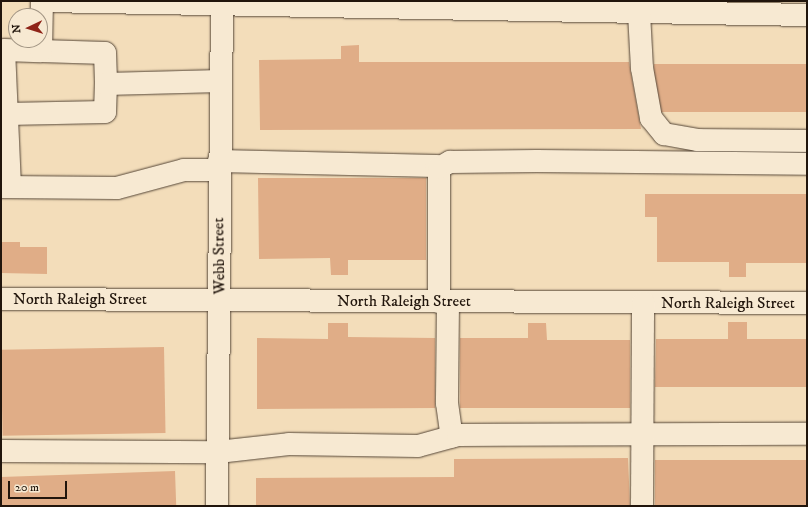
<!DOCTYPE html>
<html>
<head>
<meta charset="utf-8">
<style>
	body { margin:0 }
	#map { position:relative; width:808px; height:507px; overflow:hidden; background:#f3ddba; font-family:"IM FELL DW Pica",serif }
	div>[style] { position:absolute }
	.building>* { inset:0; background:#e0ad87; transform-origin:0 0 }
	.roads { filter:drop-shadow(0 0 1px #564738) drop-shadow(0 0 1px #564738) }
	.minor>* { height:22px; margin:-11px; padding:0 11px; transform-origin:11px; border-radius:11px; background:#f7e9d2 }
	span { translate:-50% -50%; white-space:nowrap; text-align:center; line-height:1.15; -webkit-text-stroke:4px #f7e9d2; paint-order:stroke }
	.street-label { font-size:16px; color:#21150c }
	.frame { position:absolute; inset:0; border:2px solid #21150c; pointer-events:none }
	.north { position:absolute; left:8px; top:8px; width:40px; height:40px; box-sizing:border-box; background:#f7e9d2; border:1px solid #a19483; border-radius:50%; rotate:266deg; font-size:11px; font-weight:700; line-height:16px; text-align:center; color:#21150c }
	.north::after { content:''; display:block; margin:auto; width:14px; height:18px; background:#8f2418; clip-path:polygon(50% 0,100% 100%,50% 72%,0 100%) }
	.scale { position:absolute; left:8px; top:481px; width:59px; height:18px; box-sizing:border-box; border:2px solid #21150c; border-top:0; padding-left:5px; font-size:12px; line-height:14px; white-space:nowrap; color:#21150c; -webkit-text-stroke:3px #f7e9d2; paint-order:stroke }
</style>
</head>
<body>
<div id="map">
	<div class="building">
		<div style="clip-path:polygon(359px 45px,359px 62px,629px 62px,641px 129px,260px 130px,259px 60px,341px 59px,341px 46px)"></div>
		<div style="left:654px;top:64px;width:153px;height:48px"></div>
		<div style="clip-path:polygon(258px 178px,426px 178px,426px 260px,348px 260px,348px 275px,331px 275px,330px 258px,259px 259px)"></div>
		<div style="clip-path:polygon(645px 194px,807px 194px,807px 263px,746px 263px,746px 277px,729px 277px,729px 262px,657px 262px,657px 217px,645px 217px)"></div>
		<div style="clip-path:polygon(1px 242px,20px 242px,20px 247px,47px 247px,47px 274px,1px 273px)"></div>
		<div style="clip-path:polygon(728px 322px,747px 322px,747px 339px,807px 339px,807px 387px,655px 387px,656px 339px,728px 339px)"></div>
		<div style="clip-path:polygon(328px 323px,348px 323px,348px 337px,435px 338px,435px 408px,257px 409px,257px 338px,328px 339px)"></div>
		<div style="clip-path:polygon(528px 323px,546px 323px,547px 340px,630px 340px,630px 408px,460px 408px,460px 338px,528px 338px)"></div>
		<div style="left:164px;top:347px;width:86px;height:163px;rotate:89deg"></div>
		<div style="clip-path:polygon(628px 458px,630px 506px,256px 506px,256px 478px,454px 477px,454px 459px)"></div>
		<div style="left:807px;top:460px;width:46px;height:152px;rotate:90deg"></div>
		<div style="left:175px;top:471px;width:35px;height:174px;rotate:88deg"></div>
	</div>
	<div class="roads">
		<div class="minor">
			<div style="left:44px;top:1px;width:763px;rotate:1.05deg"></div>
			<div style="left:639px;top:13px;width:55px;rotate:86.9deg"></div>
			<div style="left:642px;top:68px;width:51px;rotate:79.8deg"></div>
			<div style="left:651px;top:118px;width:21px;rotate:51deg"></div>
			<div style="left:664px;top:134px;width:35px;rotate:10deg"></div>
			<div style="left:698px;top:140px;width:109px;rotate:0.5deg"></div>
			<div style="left:41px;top:51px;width:64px;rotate:1.8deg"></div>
			<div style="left:105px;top:53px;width:31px;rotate:88deg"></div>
			<div style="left:7px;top:114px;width:98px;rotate:-1.2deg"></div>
			<div style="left:105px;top:112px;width:28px;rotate:-88deg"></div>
			<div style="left:106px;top:84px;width:115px;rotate:-1.5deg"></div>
			<div style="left:219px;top:161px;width:217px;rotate:1.3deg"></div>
			<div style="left:436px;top:166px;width:4px;rotate:34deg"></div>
			<div style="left:439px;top:168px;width:134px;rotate:90deg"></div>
			<div style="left:439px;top:168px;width:13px;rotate:-29deg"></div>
			<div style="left:450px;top:162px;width:87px;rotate:-0.7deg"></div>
			<div style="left:537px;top:161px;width:270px;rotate:0.6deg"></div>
			<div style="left:1px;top:187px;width:116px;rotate:0.5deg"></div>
			<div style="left:117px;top:188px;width:69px;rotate:-15deg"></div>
			<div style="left:184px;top:170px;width:35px"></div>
			<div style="left:10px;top:187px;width:137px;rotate:-92.5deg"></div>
			<div style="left:4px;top:50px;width:37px;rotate:2deg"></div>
			<div style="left:41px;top:51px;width:50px;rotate:-88.9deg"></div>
			<div style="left:1px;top:299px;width:806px;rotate:0.28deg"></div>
			<div style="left:448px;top:302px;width:101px;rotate:90.6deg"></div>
			<div style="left:447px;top:403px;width:34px;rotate:82deg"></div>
			<div style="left:1px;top:451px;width:217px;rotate:0.3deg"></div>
			<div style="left:218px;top:452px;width:71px;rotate:-6.4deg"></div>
			<div style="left:289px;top:444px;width:129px;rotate:0.9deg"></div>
			<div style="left:418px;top:446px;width:41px;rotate:-15.4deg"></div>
			<div style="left:458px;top:435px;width:349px;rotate:-0.2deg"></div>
			<div style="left:217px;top:506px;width:500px;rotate:-89.43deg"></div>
			<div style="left:642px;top:506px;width:203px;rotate:-89.7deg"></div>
		</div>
	</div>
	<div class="street-label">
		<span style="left:219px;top:256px;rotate:-91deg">Webb Street</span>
		<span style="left:80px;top:299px">North Raleigh Street</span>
		<span style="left:404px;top:301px">North Raleigh Street</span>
		<span style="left:728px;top:303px">North Raleigh Street</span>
	</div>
	<div class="frame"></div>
	<div class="north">N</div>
	<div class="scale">20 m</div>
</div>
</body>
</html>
